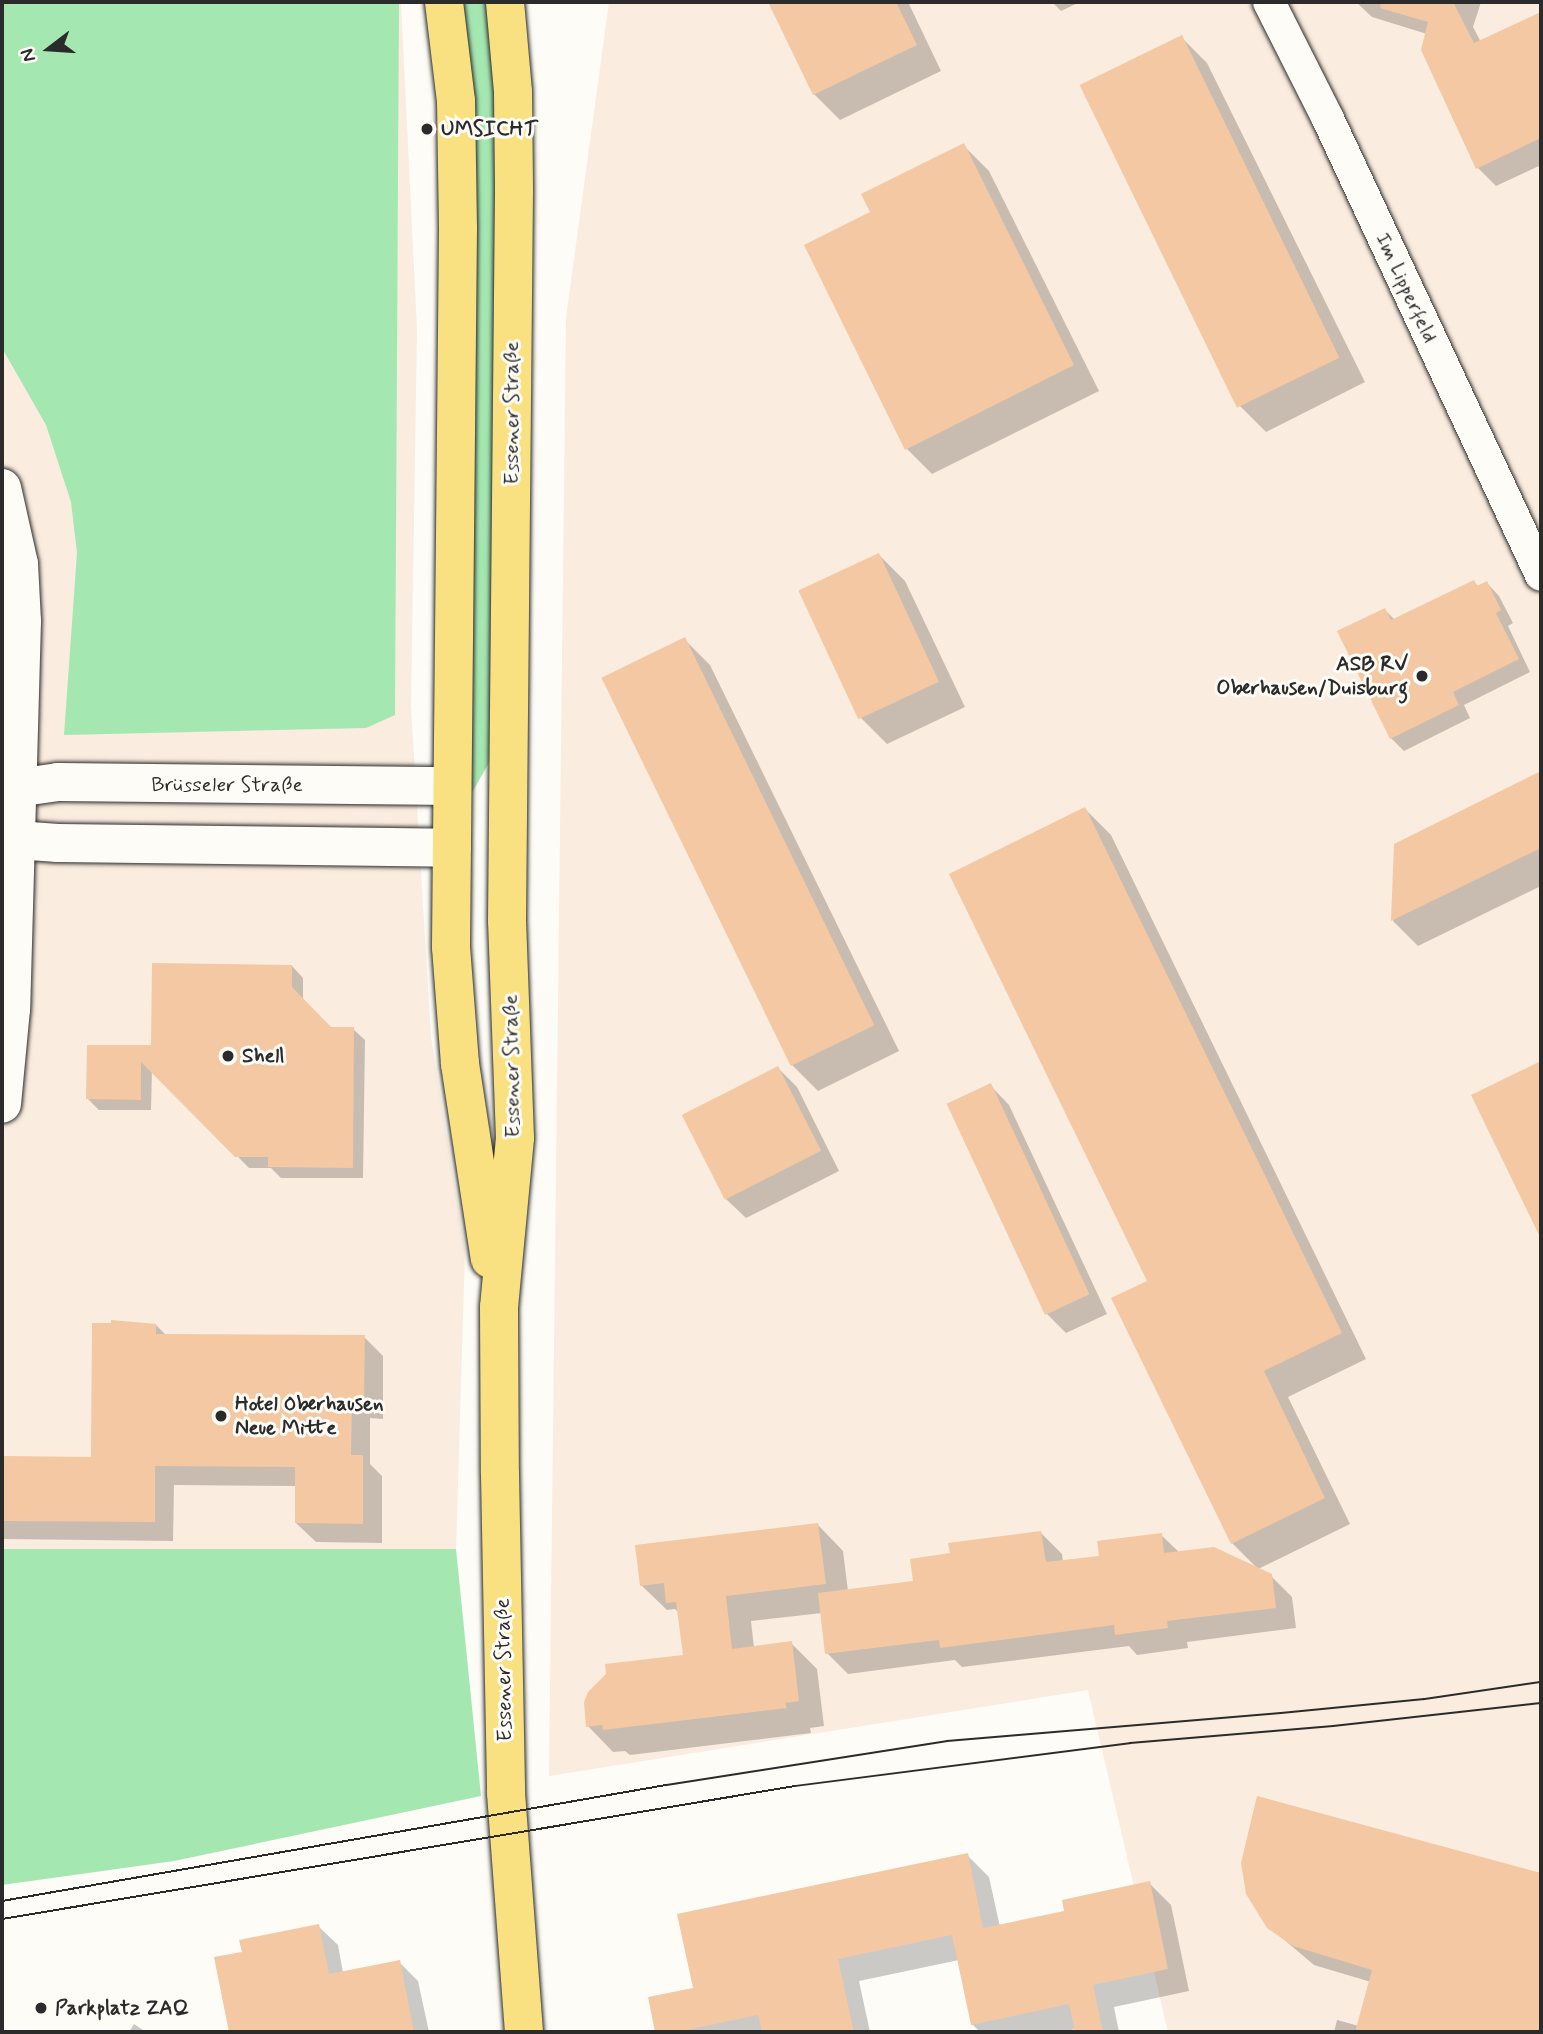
<!DOCTYPE html>
<html>
<head>
<meta charset="utf-8">
<style>
	body { margin:0 }
	#map { position:relative; width:1543px; height:2034px; overflow:hidden; background:#fdfcf7; font-family:Mynerve,sans-serif }
	div>[style] { position:absolute }
	.built>* { inset:0; background:#faecde }
	.green>* { inset:0; background:#a5e7b1 }
	.shadow>* { inset:0; background:#0003 }
	.building>* { inset:0; background:#f3c8a2; transform-origin:0 0 }
	.roads { filter:drop-shadow(0 0 2px #2b2b2b) drop-shadow(0 0 2px #2b2b2b) }
	.minor>* { height:32px; margin:-16px; padding:0 16px; transform-origin:16px; border-radius:16px; background:#fdfcf7 }
	.tertiary>* { height:38px; margin:-19px; padding:0 19px; transform-origin:19px; border-radius:19px; background:#fdfcf7 }
	.primary>* { height:38px; margin:-19px; padding:0 19px; transform-origin:19px; border-radius:19px; background:#f9e181 }
	.tram>* { height:2px; margin:-1px; padding:0 1px; transform-origin:1px; border-radius:1px; background:#2b2b2b }
	.dots>* { width:19px; height:19px; translate:-50% -50%; box-sizing:border-box; border:4px solid #fdfcf7; border-radius:50% }
	span { translate:-50% -50%; white-space:nowrap; text-align:center; line-height:1.15; -webkit-text-stroke:6px #fdfcf7; paint-order:stroke }
	.poi-label { font-size:21px; color:#2b2b2b; font-weight:700 }
	.left { translate:0 -50%; text-align:left }
	.right { translate:-100% -50%; text-align:right }
	.street-label { font-size:21px; color:#2b2b2b }
	.frame { position:absolute; inset:0; border:4px solid #2b2b2b; pointer-events:none }
	.north { position:absolute; left:14px; top:14px; width:70px; height:70px; -webkit-text-stroke:5px #fdfcf7; paint-order:stroke; rotate:253deg; font-size:19px; font-weight:700; line-height:28px; text-align:center; color:#2b2b2b }
	.north::after { content:''; display:block; margin:auto; width:24px; height:32px; background:#2b2b2b; clip-path:polygon(50% 0,100% 100%,50% 72%,0 100%) }
</style>
</head>
<body>
<div id="map">
	<div class="built">
		<div style="clip-path:polygon(2px 2px,401px 2px,417px 330px,411px 707px,431px 1037px,465px 1250px,456px 1549px,2px 1549px)"></div>
		<div style="clip-path:polygon(609px 2px,1541px 2px,1541px 2032px,1168px 2032px,1088px 1690px,549px 1776px,566px 318px)"></div>
	</div>
	<div class="green">
		<div style="clip-path:polygon(2px 2px,399px 2px,395px 715px,366px 728px,64px 735px,77px 553px,71px 502px,46px 425px,2px 348px)"></div>
		<div style="clip-path:polygon(457px 2px,489px 2px,496px 86px,491px 759px,473px 791px,468px 789px)"></div>
		<div style="clip-path:polygon(2px 1549px,456px 1549px,481px 1796px,174px 1861px,2px 1885px)"></div>
	</div>
	<div class="shadow">
		<div style="clip-path:polygon(770px 2px,908px 2px,941px 71px,840px 120px,814px 94px)"></div>
		<div style="clip-path:polygon(1052px 2px,1080px 2px,1061px 11px)"></div>
		<div style="clip-path:polygon(1356px 2px,1481px 2px,1473px 27px,1481px 42px,1541px 13px,1541px 165px,1496px 186px,1478px 168px,1427px 34px,1372px 17px)"></div>
		<div style="clip-path:polygon(1181px 37px,1207px 63px,1365px 382px,1266px 432px,1240px 406px)"></div>
		<div style="clip-path:polygon(963px 145px,989px 171px,1099px 391px,932px 474px,907px 449px)"></div>
		<div style="clip-path:polygon(879px 555px,905px 581px,965px 707px,887px 744px,861px 718px)"></div>
		<div style="clip-path:polygon(1474px 582px,1479px 587px,1487px 583px,1499px 596px,1513px 623px,1508px 626px,1530px 672px,1464px 705px,1470px 718px,1404px 751px,1391px 738px,1385px 610px,1395px 620px)"></div>
		<div style="clip-path:polygon(684px 639px,710px 665px,899px 1051px,818px 1091px,792px 1065px)"></div>
		<div style="clip-path:polygon(1541px 773px,1541px 886px,1418px 946px,1393px 921px,1396px 845px)"></div>
		<div style="clip-path:polygon(1085px 809px,1111px 835px,1366px 1359px,1288px 1397px,1350px 1524px,1258px 1569px,1232px 1543px,1150px 1282px)"></div>
		<div style="clip-path:polygon(292px 966px,303px 978px,303px 1000px,331px 1029px,353px 1029px,365px 1040px,363px 1178px,281px 1178px,271px 1168px,249px 1168px,152px 1070px,151px 1110px,99px 1110px,87px 1098px,153px 1047px)"></div>
		<div style="clip-path:polygon(1541px 1063px,1541px 1235px,1473px 1096px)"></div>
		<div style="clip-path:polygon(778px 1068px,797px 1087px,839px 1171px,746px 1218px,726px 1199px)"></div>
		<div style="clip-path:polygon(990px 1085px,1009px 1105px,1107px 1314px,1066px 1333px,1047px 1314px)"></div>
		<div style="clip-path:polygon(156px 1325px,166px 1335px,364px 1337px,383px 1356px,383px 1419px,370px 1418px,370px 1464px,382px 1476px,382px 1543px,316px 1542px,296px 1523px,296px 1486px,174px 1485px,173px 1541px,2px 1539px,2px 1458px,93px 1458px)"></div>
		<div style="clip-path:polygon(818px 1525px,843px 1551px,848px 1591px,914px 1582px,952px 1555px,1041px 1533px,1062px 1554px,1063px 1562px,1101px 1557px,1161px 1535px,1180px 1553px,1271px 1576px,1292px 1597px,1296px 1628px,1187px 1642px,1188px 1648px,1137px 1655px,1129px 1646px,962px 1667px,955px 1660px,848px 1674px,827px 1653px,822px 1613px,751px 1621px,754px 1648px,791px 1643px,817px 1669px,824px 1726px,810px 1728px,811px 1733px,630px 1755px,625px 1751px,613px 1752px,588px 1726px,685px 1656px,680px 1614px,675px 1609px,667px 1610px,641px 1585px)"></div>
		<div style="clip-path:polygon(1259px 1799px,1541px 1875px,1541px 2032px,1334px 2032px,1337px 2020px,1359px 2026px,1371px 1982px,1314px 1965px,1269px 1927px)"></div>
		<div style="clip-path:polygon(967px 1855px,989px 1877px,1000px 1927px,1066px 1912px,1149px 1883px,1171px 1905px,1189px 1991px,1114px 2007px,1119px 2032px,1077px 2032px,1076px 2029px,1060px 2032px,980px 2032px,972px 2024px,959px 1960px,859px 1981px,870px 2032px,657px 2032px,650px 1998px,695px 1989px)"></div>
		<div style="clip-path:polygon(318px 1926px,338px 1945px,343px 1973px,399px 1962px,418px 1981px,429px 2032px,231px 2032px,216px 1959px,244px 1953px)"></div>
		<div style="clip-path:polygon(134px 2024px,146px 2032px,129px 2032px)"></div>
	</div>
	<div class="building">
		<div style="clip-path:polygon(768px 2px,896px 2px,917px 45px,813px 95px)"></div>
		<div style="clip-path:polygon(1381px 2px,1453px 2px,1474px 43px,1541px 12px,1541px 138px,1476px 169px,1421px 50px,1428px 22px,1380px 8px)"></div>
		<div style="left:1182px;top:35px;width:359px;height:114px;rotate:64deg"></div>
		<div style="clip-path:polygon(964px 143px,1074px 365px,905px 450px,804px 245px,870px 212px,861px 194px)"></div>
		<div style="left:879px;top:553px;width:142px;height:89px;rotate:65deg"></div>
		<div style="clip-path:polygon(1474px 580px,1477px 586px,1487px 581px,1501px 610px,1496px 613px,1519px 659px,1453px 692px,1459px 705px,1390px 739px,1337px 631px,1385px 608px,1391px 620px)"></div>
		<div style="left:685px;top:637px;width:432px;height:93px;rotate:64deg"></div>
		<div style="clip-path:polygon(1541px 771px,1541px 848px,1391px 921px,1394px 844px)"></div>
		<div style="clip-path:polygon(1085px 807px,1342px 1333px,1264px 1371px,1325px 1498px,1231px 1544px,1111px 1298px,1147px 1281px,949px 874px)"></div>
		<div style="clip-path:polygon(152px 963px,292px 965px,292px 987px,331px 1027px,354px 1027px,353px 1168px,268px 1167px,268px 1157px,235px 1157px,141px 1062px,141px 1100px,86px 1099px,87px 1045px,151px 1045px)"></div>
		<div style="clip-path:polygon(1541px 1061px,1541px 1239px,1471px 1095px)"></div>
		<div style="left:778px;top:1066px;width:95px;height:108px;rotate:63deg"></div>
		<div style="left:991px;top:1083px;width:233px;height:49px;rotate:65deg"></div>
		<div style="clip-path:polygon(111px 1320px,156px 1324px,156px 1334px,365px 1335px,364px 1400px,352px 1400px,351px 1455px,363px 1455px,363px 1524px,295px 1523px,295px 1467px,155px 1466px,155px 1522px,2px 1521px,2px 1456px,91px 1457px,92px 1323px,111px 1323px)"></div>
		<div style="clip-path:polygon(818px 1523px,826px 1584px,726px 1596px,732px 1649px,792px 1641px,799px 1701px,785px 1703px,787px 1708px,603px 1730px,602px 1725px,586px 1727px,584px 1702px,588px 1692px,606px 1674px,605px 1664px,683px 1655px,676px 1602px,666px 1603px,664px 1583px,640px 1586px,635px 1545px)"></div>
		<div style="clip-path:polygon(1041px 1531px,1046px 1562px,1099px 1556px,1097px 1541px,1162px 1533px,1164px 1553px,1214px 1547px,1272px 1574px,1276px 1608px,1167px 1621px,1168px 1628px,1115px 1635px,1114px 1625px,940px 1648px,939px 1640px,825px 1654px,818px 1593px,913px 1581px,910px 1559px,950px 1553px,948px 1543px)"></div>
		<div style="clip-path:polygon(1257px 1796px,1541px 1873px,1541px 2032px,1355px 2032px,1372px 1970px,1293px 1946px,1267px 1928px,1246px 1894px,1241px 1863px)"></div>
		<div style="clip-path:polygon(968px 1853px,983px 1928px,1064px 1911px,1062px 1900px,1150px 1881px,1168px 1969px,1093px 1985px,1103px 2032px,1075px 2032px,1069px 2004px,971px 2025px,952px 1935px,838px 1959px,854px 2032px,762px 2032px,758px 2015px,678px 2032px,655px 2032px,648px 1997px,693px 1988px,677px 1914px)"></div>
		<div style="clip-path:polygon(319px 1924px,329px 1974px,400px 1960px,414px 2032px,229px 2032px,214px 1957px,242px 1952px,239px 1940px)"></div>
	</div>
	<div class="roads">
		<div class="minor">
			<div style="left:1269px;top:2px;width:131px;rotate:63.2deg"></div>
			<div style="left:1328px;top:119px;width:503px;rotate:64.96deg"></div>
		</div>
		<div class="tertiary">
			<div style="left:2px;top:488px;width:78px;rotate:77.4deg"></div>
			<div style="left:19px;top:564px;width:57px;rotate:87deg"></div>
			<div style="left:22px;top:621px;width:388px;rotate:91.6deg"></div>
			<div style="left:11px;top:1009px;width:95px;rotate:95.4deg"></div>
			<div style="left:2px;top:790px;width:57px;rotate:-8.1deg"></div>
			<div style="left:58px;top:782px;width:394px;rotate:0.6deg"></div>
			<div style="left:2px;top:839px;width:56px;rotate:4.1deg"></div>
			<div style="left:58px;top:843px;width:394px;rotate:0.7deg"></div>
		</div>
		<div class="primary">
			<div style="left:444px;top:2px;width:100px;rotate:83.1deg"></div>
			<div style="left:456px;top:101px;width:127px;rotate:89.1deg"></div>
			<div style="left:458px;top:228px;width:719px;rotate:90.56deg"></div>
			<div style="left:451px;top:947px;width:117px;rotate:85.6deg"></div>
			<div style="left:460px;top:1064px;width:197px;rotate:81.3deg"></div>
			<div style="left:505px;top:2px;width:90px;rotate:84.9deg"></div>
			<div style="left:513px;top:92px;width:99px;rotate:89.4deg"></div>
			<div style="left:514px;top:191px;width:729px;rotate:90.55deg"></div>
			<div style="left:507px;top:920px;width:218px;rotate:87.9deg"></div>
			<div style="left:515px;top:1138px;width:170px;rotate:95.4deg"></div>
			<div style="left:499px;top:1307px;width:167px;rotate:89.7deg"></div>
			<div style="left:500px;top:1474px;width:319px;rotate:88.9deg"></div>
			<div style="left:506px;top:1793px;width:240px;rotate:85.7deg"></div>
		</div>
	</div>
	<div class="tram">
		<div style="left:2px;top:1901px;width:674px;rotate:-9.91deg"></div>
		<div style="left:666px;top:1785px;width:284px;rotate:-8.9deg"></div>
		<div style="left:947px;top:1741px;width:335px;rotate:-4.8deg"></div>
		<div style="left:1281px;top:1713px;width:144px;rotate:-5.6deg"></div>
		<div style="left:1424px;top:1699px;width:118px;rotate:-8.3deg"></div>
		<div style="left:2px;top:1919px;width:804px;rotate:-9.52deg"></div>
		<div style="left:795px;top:1786px;width:338px;rotate:-7.3deg"></div>
		<div style="left:1130px;top:1743px;width:204px;rotate:-4.8deg"></div>
		<div style="left:1333px;top:1726px;width:209px;rotate:-6.3deg"></div>
	</div>
	<div class="dots">
		<div style="left:427px;top:129px;background:#2b2b2b"></div>
		<div style="left:1422px;top:676px;background:#2b2b2b"></div>
		<div style="left:228px;top:1056px;background:#2b2b2b"></div>
		<div style="left:221px;top:1416px;background:#2b2b2b"></div>
		<div style="left:41px;top:2008px;background:#2b2b2b"></div>
	</div>
	<div class="poi-label">
		<span class="left" style="left:441px;top:129px">UMSICHT</span>
		<span class="right" style="left:1408px;top:676px">ASB RV<br>Oberhausen/Duisburg</span>
		<span class="left" style="left:242px;top:1056px">Shell</span>
		<span class="left" style="left:235px;top:1416px">Hotel Oberhausen<br>Neue Mitte</span>
		<span class="left" style="left:55px;top:2008px">Parkplatz ZAQ</span>
	</div>
	<div class="street-label">
		<span style="left:1406px;top:288px;rotate:65deg">Im Lipperfeld</span>
		<span style="left:512px;top:413px;rotate:-90deg">Essener Straße</span>
		<span style="left:227px;top:785px">Brüsseler Straße</span>
		<span style="left:512px;top:1066px;rotate:-91deg">Essener Straße</span>
		<span style="left:504px;top:1670px;rotate:-91deg">Essener Straße</span>
	</div>
	<div class="frame"></div>
	<div class="north">N</div>
</div>
</body>
</html>
